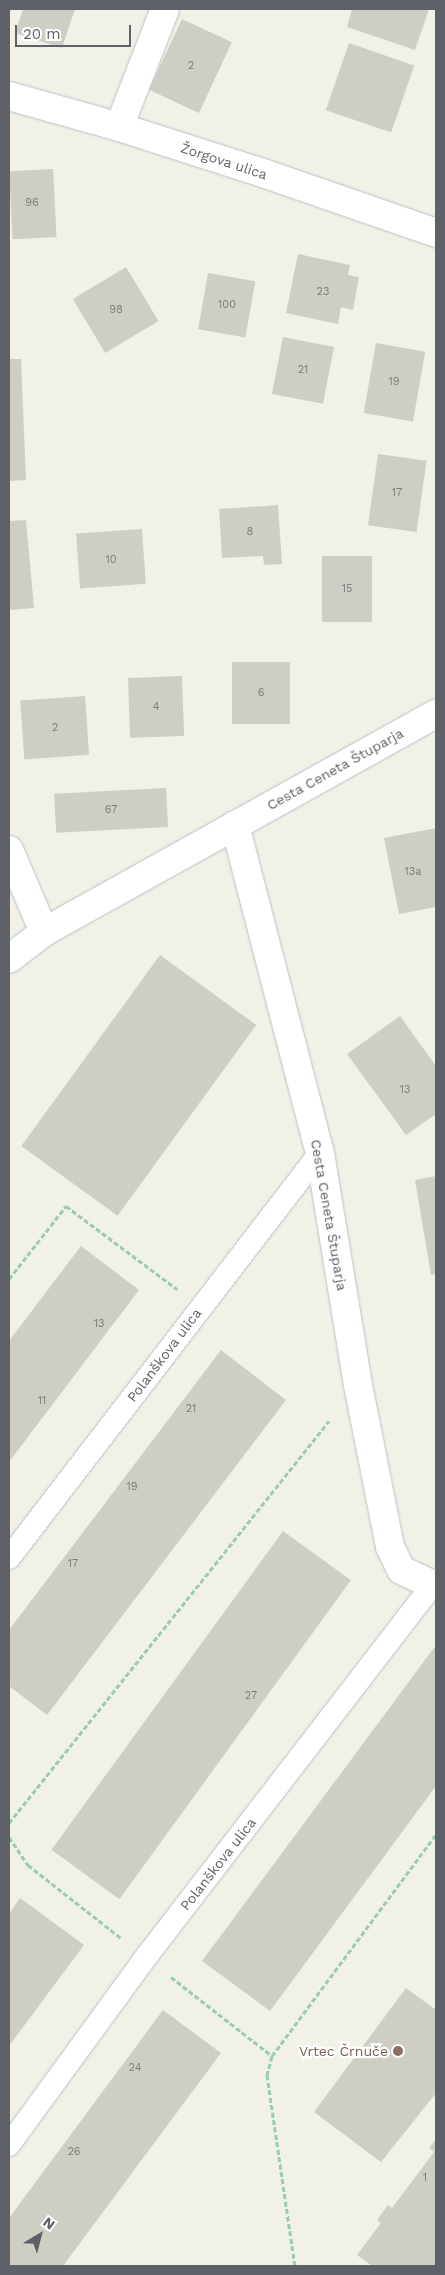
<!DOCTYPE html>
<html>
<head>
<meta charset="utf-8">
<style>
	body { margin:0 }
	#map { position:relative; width:445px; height:2275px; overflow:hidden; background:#f1f1e7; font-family:"Work Sans",sans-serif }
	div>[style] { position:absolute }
	.building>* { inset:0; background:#cfcec5; transform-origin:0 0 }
	.path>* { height:3px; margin-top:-1.5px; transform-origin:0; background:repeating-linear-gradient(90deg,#99ccb0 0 5px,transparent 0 7.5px) }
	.roads { filter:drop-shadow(0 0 1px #bebfc6) drop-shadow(0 0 1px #bebfc6) }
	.service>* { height:22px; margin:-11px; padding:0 11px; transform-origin:11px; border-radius:11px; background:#fff }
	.minor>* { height:28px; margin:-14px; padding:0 14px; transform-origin:14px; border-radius:14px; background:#fff }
	.tertiary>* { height:28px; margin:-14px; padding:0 14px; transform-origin:14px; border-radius:14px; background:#fff }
	.dots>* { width:14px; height:14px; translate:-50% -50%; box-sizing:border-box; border:2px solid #fff; border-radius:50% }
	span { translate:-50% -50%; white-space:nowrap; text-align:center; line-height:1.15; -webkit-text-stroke:4.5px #fff; paint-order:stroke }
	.number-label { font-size:11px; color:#7a7c7f }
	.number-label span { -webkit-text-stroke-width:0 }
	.street-label { font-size:14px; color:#5e6168 }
	.education-label { font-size:14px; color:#785e54 }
	.right { translate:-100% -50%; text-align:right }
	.frame { position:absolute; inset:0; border:10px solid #5e6168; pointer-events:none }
	.north { position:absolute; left:15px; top:2210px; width:50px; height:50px; -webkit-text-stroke:4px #fff; paint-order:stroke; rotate:37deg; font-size:14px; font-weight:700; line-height:20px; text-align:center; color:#5e6168 }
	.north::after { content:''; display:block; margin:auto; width:18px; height:22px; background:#5e6168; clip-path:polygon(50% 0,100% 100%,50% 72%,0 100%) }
	.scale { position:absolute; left:15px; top:25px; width:116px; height:22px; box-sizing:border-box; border:2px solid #5e6168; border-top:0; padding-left:6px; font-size:15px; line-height:18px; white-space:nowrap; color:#5e6168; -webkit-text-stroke:4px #fff; paint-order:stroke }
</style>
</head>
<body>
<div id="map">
	<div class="building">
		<div style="clip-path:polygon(23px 9px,75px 9px,62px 48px,15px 33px)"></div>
		<div style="clip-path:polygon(352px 9px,429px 9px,415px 50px,347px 27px)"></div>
		<div style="left:182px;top:19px;width:55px;height:78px;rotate:25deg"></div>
		<div style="left:349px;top:43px;width:69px;height:71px;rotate:19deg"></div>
		<div style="left:53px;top:169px;width:68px;height:44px;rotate:87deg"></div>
		<div style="clip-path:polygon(298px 254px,350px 265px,348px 275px,359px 277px,353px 310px,341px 307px,338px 324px,286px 313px)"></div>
		<div style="left:126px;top:267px;width:63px;height:62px;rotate:59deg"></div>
		<div style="left:208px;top:273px;width:48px;height:57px;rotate:10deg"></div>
		<div style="left:283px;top:337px;width:52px;height:58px;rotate:11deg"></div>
		<div style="left:376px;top:343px;width:50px;height:71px;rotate:10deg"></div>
		<div style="clip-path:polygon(9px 359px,21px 359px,26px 480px,9px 481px)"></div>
		<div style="left:378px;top:454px;width:49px;height:72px;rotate:8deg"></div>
		<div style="clip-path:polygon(278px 505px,282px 564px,264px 565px,263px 556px,222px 558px,219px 509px)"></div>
		<div style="clip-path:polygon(26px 520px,34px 608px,9px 610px,9px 521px)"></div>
		<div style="left:142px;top:529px;width:55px;height:66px;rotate:86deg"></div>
		<div style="left:322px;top:556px;width:50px;height:66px"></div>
		<div style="left:232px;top:662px;width:58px;height:62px"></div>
		<div style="left:182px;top:676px;width:60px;height:54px;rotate:88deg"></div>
		<div style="left:85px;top:696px;width:59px;height:65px;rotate:86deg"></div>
		<div style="left:166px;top:788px;width:39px;height:112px;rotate:87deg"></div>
		<div style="clip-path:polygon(436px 828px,436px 907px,399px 914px,384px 838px)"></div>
		<div style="left:160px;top:955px;width:119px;height:236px;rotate:36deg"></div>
		<div style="clip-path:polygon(400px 1016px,436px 1066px,436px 1114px,406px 1135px,347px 1054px)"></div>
		<div style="clip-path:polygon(436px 1176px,436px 1274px,431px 1275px,415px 1180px)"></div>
		<div style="clip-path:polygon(81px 1246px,139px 1290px,9px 1462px,9px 1341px)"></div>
		<div style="clip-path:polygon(221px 1350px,286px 1400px,47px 1715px,9px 1686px,9px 1630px)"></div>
		<div style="left:283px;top:1531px;width:84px;height:394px;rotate:36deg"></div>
		<div style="clip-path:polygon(436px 1645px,436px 1786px,270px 2011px,202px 1961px)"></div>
		<div style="clip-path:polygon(20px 1898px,84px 1945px,9px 2046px,9px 1914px)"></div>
		<div style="clip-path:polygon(406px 1988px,436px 2010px,436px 2093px,381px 2162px,314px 2112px)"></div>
		<div style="clip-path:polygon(163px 2010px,221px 2053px,63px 2266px,9px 2266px,9px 2218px)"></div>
		<div style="clip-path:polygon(436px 2139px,436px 2266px,372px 2266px,357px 2255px,381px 2223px,377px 2220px,388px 2205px,392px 2208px,434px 2152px,429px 2148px)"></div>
	</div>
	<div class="path">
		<div style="left:9px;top:1279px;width:93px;rotate:-52deg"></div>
		<div style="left:66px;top:1206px;width:139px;rotate:36.8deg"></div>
		<div style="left:9px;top:1823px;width:514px;rotate:-51.48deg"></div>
		<div style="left:9px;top:1837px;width:34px;rotate:56deg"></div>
		<div style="left:28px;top:1865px;width:118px;rotate:38.1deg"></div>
		<div style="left:171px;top:1977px;width:128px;rotate:38deg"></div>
		<div style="left:272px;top:2056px;width:20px;rotate:105deg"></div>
		<div style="left:267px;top:2075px;width:193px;rotate:81.7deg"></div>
		<div style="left:272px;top:2056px;width:276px;rotate:-53.5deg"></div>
	</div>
	<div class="roads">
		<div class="service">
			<div style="left:9px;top:1558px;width:511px;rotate:-52.48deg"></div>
			<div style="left:9px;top:2145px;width:233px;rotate:-53.9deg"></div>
			<div style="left:146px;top:1957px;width:468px;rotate:-52.4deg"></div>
		</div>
		<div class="minor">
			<div style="left:9px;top:96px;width:114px;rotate:15.7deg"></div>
			<div style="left:119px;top:127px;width:154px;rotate:17.7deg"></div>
			<div style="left:266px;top:174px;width:180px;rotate:19.1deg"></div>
			<div style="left:119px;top:127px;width:127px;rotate:-68.7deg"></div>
			<div style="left:235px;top:825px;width:339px;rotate:75.5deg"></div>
			<div style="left:320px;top:1153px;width:235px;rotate:80.7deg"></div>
			<div style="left:358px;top:1385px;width:165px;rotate:78.8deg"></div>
			<div style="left:390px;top:1547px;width:25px;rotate:64deg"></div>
			<div style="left:401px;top:1570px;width:38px;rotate:25deg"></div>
			<div style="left:9px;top:850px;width:89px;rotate:66.9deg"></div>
		</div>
		<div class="tertiary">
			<div style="left:9px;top:959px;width:44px;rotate:-37.6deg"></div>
			<div style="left:44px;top:932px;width:449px;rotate:-29.1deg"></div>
		</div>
	</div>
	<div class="dots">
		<div style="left:398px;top:2051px;background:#8d6e63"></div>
	</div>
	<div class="number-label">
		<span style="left:191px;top:66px">2</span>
		<span style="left:32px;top:203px">96</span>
		<span style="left:323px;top:292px">23</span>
		<span style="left:227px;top:305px">100</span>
		<span style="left:116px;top:310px">98</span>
		<span style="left:303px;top:370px">21</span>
		<span style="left:394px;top:382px">19</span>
		<span style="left:397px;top:493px">17</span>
		<span style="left:250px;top:532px">8</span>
		<span style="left:111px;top:560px">10</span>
		<span style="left:347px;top:589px">15</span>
		<span style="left:261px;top:693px">6</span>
		<span style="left:156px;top:707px">4</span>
		<span style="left:55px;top:728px">2</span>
		<span style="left:111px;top:810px">67</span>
		<span style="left:413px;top:872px">13a</span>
		<span style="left:405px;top:1090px">13</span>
		<span style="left:99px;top:1324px">13</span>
		<span style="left:42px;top:1401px">11</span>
		<span style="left:191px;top:1409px">21</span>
		<span style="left:132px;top:1487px">19</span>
		<span style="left:73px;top:1564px">17</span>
		<span style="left:251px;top:1696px">27</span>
		<span style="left:135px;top:2068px">24</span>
		<span style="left:74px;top:2152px">26</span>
		<span style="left:425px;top:2178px">1</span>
	</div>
	<div class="street-label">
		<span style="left:224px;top:161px;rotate:18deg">Žorgova ulica</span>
		<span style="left:335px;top:769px;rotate:-29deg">Cesta Ceneta Štuparja</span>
		<span style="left:329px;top:1215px;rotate:80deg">Cesta Ceneta Štuparja</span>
		<span style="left:164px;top:1355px;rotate:-53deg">Polanškova ulica</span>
		<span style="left:218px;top:1864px;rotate:-52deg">Polanškova ulica</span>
	</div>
	<div class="education-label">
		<span class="right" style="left:388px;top:2051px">Vrtec Črnuče</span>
	</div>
	<div class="frame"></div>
	<div class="north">N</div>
	<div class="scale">20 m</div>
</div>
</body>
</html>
